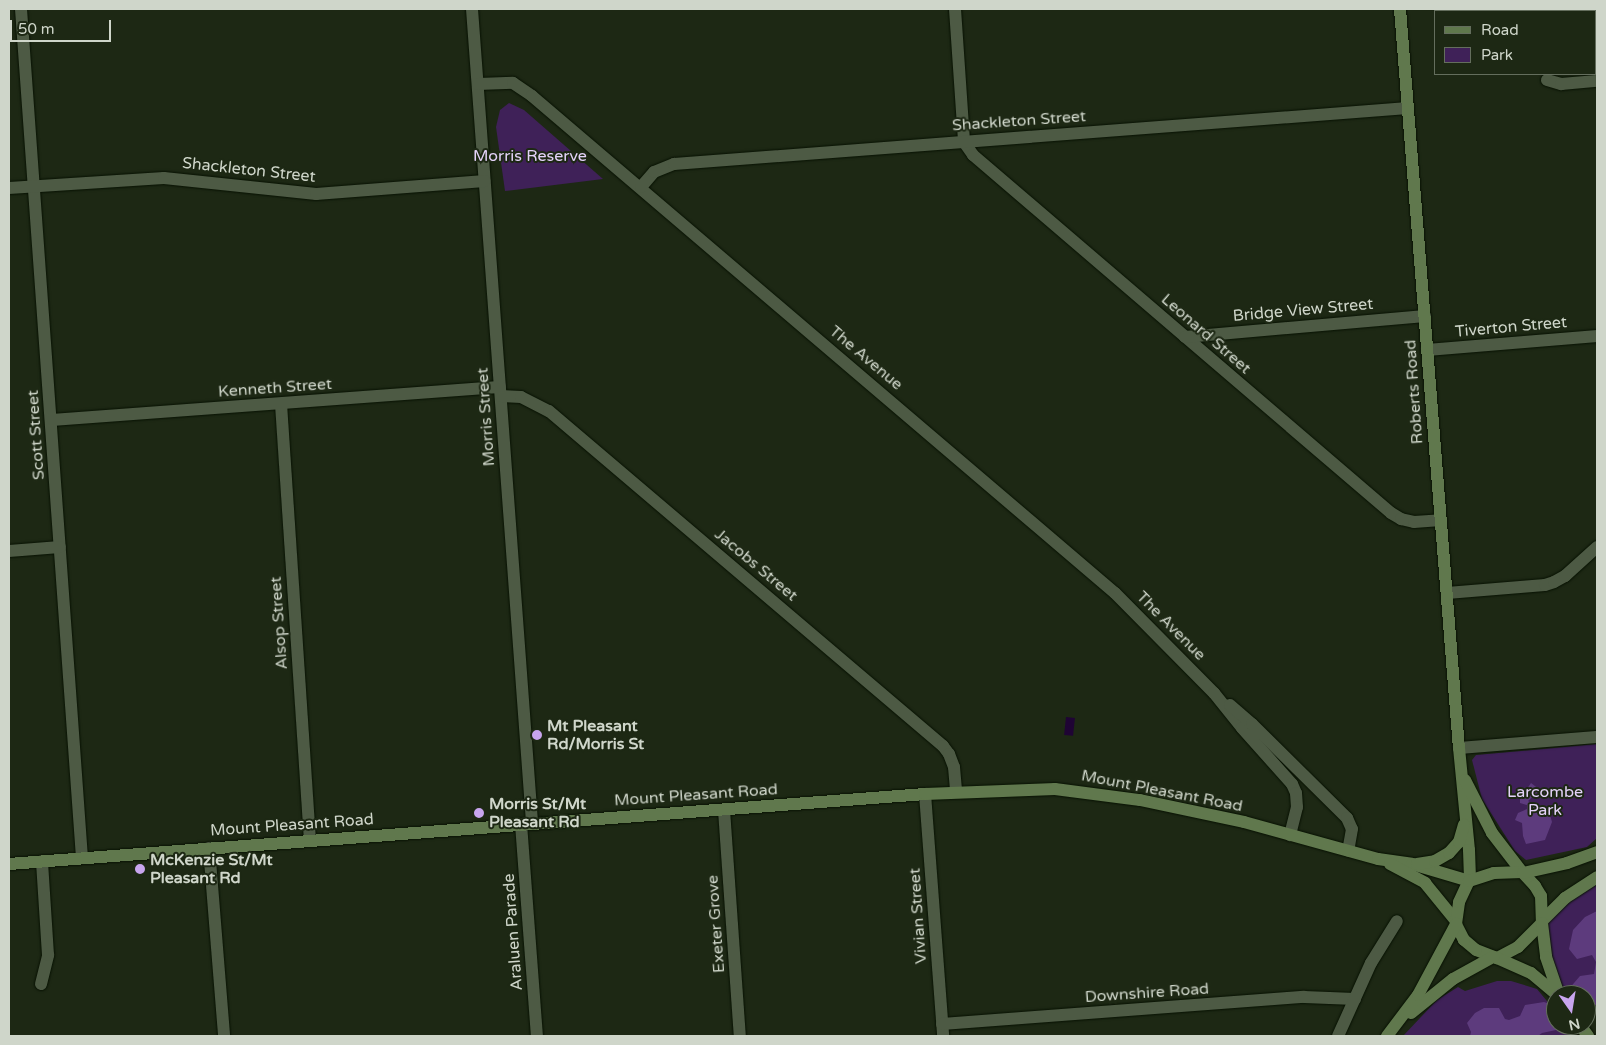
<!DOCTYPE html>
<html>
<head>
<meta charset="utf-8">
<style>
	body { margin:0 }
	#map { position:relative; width:1606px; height:1045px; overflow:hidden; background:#1d2814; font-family:"Varela Round",sans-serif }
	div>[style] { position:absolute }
	.green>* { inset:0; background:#3f2158 }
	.forest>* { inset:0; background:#5d3b7d }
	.water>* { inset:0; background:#1f0434; transform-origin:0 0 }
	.roads { filter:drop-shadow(0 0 1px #071102) drop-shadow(0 0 1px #071102) }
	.street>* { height:12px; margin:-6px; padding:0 6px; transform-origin:6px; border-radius:6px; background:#4d5a44 }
	.secondary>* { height:12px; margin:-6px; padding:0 6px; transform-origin:6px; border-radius:6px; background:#60784d }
	.dots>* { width:14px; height:14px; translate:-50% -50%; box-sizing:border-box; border:2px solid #1d2814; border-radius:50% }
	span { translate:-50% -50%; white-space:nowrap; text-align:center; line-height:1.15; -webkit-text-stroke:4px #1d2814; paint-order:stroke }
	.street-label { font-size:16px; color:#cfd6ca }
	.park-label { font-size:16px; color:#e4d2f9 }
	.poi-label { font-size:16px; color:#cfd6ca; font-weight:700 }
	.left { translate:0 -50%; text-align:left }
	.frame { position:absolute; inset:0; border:10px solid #cfd6ca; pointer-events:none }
	.legend { position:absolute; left:1434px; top:10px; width:162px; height:65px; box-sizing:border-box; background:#1d2814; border:1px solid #646e5d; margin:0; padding:6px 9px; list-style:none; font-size:15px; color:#cfd6ca }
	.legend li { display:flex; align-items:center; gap:10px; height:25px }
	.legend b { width:25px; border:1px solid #646e5d }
	.north { position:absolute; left:1546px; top:985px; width:50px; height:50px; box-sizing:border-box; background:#1d2814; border:1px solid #646e5d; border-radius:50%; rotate:167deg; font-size:14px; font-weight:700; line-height:20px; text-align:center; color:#cfd6ca }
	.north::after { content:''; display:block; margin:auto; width:18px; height:22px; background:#c8a5ee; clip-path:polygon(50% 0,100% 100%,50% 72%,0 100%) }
	.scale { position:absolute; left:10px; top:20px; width:101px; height:22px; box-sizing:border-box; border:2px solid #cfd6ca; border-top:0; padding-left:6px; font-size:15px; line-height:18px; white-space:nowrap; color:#cfd6ca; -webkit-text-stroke:4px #1d2814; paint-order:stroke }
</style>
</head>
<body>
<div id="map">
	<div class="green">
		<div style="clip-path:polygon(509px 103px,524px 110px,603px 179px,505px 191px,496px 127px,500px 110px)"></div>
		<div style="clip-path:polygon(1597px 744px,1597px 838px,1587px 847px,1526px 860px,1515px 851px,1482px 799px,1472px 760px,1476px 755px)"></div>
		<div style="clip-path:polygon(1597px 877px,1597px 1003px,1587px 1016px,1586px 995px,1559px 995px,1542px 921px)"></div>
		<div style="clip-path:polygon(1497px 981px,1511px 981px,1537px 989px,1556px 1012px,1556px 1025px,1565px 1025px,1573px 1036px,1403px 1036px,1437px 1000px,1458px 987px,1465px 991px)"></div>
	</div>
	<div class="forest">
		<div style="clip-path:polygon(1531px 783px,1540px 790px,1528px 801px,1550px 815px,1552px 822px,1545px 840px,1526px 844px,1523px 836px,1522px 823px,1515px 820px,1518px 813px,1527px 809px,1527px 805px,1520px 803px,1520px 799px)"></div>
		<div style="clip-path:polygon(1597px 911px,1597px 1003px,1587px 1016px,1586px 995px,1572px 995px,1568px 990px,1580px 976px,1594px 974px,1596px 962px,1592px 955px,1577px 959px,1569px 949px,1573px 930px,1585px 917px)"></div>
		<div style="clip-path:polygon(1544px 1002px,1550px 1004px,1556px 1012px,1556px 1025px,1558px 1025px,1556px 1030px,1542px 1033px,1538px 1036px,1470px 1036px,1471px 1032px,1467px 1023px,1475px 1013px,1484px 1008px,1499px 1008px,1505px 1019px,1509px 1020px,1520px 1016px,1525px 1005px)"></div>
	</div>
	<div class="water">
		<div style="left:1066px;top:717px;width:9px;height:18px;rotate:6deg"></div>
	</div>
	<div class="roads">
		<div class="street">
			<div style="left:21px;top:9px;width:851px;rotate:85.89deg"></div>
			<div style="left:472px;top:9px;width:816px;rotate:85.78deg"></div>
			<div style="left:955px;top:9px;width:133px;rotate:86.1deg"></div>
			<div style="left:964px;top:142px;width:16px;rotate:55deg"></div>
			<div style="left:973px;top:155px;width:550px;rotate:40.58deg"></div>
			<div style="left:1391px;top:513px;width:12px;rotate:31deg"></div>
			<div style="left:1401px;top:519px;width:13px;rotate:13deg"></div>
			<div style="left:1414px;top:522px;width:27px;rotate:-4deg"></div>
			<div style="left:1547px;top:80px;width:15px;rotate:16deg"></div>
			<div style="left:1561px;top:84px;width:36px;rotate:-5deg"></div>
			<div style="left:478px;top:84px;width:35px;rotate:-2deg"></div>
			<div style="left:513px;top:83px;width:23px;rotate:34deg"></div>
			<div style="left:532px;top:96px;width:766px;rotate:40.45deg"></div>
			<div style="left:1115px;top:593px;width:141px;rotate:45.3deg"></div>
			<div style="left:1214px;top:693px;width:45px;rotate:51.3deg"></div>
			<div style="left:1242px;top:728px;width:75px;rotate:48.2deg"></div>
			<div style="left:1292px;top:784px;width:10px;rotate:66deg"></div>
			<div style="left:1296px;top:793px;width:14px;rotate:86deg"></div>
			<div style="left:1297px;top:807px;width:29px;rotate:104deg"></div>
			<div style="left:641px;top:187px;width:20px;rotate:-49deg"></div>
			<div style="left:654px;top:172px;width:22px;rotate:-22deg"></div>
			<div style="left:674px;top:164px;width:736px;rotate:-4.36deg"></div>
			<div style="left:9px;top:188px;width:155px;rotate:-3.7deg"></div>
			<div style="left:164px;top:178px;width:153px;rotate:6deg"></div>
			<div style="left:316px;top:194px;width:169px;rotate:-4.4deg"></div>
			<div style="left:1185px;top:337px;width:241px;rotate:-5deg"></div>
			<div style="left:1427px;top:350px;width:171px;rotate:-4.7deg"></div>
			<div style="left:501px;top:396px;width:20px;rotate:3deg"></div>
			<div style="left:521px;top:397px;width:31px;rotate:27deg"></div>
			<div style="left:549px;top:411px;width:517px;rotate:40.37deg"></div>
			<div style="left:943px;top:746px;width:10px;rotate:53deg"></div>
			<div style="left:949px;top:754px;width:14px;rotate:69deg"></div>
			<div style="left:954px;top:767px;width:25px;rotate:85deg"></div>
			<div style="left:281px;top:404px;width:437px;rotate:86.2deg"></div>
			<div style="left:51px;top:420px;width:450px;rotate:-4.2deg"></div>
			<div style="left:9px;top:551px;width:51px;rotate:-4.5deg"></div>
			<div style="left:1447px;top:593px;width:98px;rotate:-4.7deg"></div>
			<div style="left:1545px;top:585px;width:9px;rotate:-18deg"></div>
			<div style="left:1554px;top:582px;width:13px;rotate:-29deg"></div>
			<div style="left:1565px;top:576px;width:43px;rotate:-42.2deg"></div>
			<div style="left:1230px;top:705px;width:29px;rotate:41deg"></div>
			<div style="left:1252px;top:724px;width:134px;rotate:44.7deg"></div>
			<div style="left:1347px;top:818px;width:12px;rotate:66deg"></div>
			<div style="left:1352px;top:829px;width:22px;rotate:100deg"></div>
			<div style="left:1459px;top:748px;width:138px;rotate:-4.6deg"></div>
			<div style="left:925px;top:794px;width:243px;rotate:85.7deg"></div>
			<div style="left:724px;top:810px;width:227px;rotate:86deg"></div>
			<div style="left:521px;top:824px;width:213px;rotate:85.7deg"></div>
			<div style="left:209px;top:848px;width:189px;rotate:85.4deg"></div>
			<div style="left:41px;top:984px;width:30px;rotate:-76deg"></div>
			<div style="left:48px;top:955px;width:94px;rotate:-93.7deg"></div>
			<div style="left:942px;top:1024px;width:363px;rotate:-4.3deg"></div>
			<div style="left:1304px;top:997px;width:51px;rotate:2.2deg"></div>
			<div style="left:1338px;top:1036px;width:80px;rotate:-65.7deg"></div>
			<div style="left:1371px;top:963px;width:49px;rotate:-58.2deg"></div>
		</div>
		<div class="secondary">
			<div style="left:1400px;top:9px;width:741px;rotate:85.44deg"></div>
			<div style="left:1459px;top:748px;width:102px;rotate:84.4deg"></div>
			<div style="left:1469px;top:850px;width:30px;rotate:88deg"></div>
			<div style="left:1465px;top:780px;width:59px;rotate:63deg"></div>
			<div style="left:1492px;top:833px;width:49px;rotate:52.4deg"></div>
			<div style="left:9px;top:864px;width:919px;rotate:-4.37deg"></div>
			<div style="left:925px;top:794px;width:130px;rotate:-2.2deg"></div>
			<div style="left:1055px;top:789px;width:86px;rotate:7.4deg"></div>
			<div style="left:1140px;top:800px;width:106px;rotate:11.9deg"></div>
			<div style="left:1244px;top:822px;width:139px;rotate:15.4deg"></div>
			<div style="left:1378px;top:859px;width:34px;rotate:8deg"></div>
			<div style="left:1412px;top:864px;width:59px;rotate:16.6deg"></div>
			<div style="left:1390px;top:864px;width:40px;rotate:28deg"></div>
			<div style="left:1425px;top:883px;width:49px;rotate:50.8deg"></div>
			<div style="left:1417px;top:864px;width:18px;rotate:-9deg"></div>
			<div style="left:1435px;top:861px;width:16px;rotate:-30deg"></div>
			<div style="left:1449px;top:853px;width:15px;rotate:-48deg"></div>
			<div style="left:1459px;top:842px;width:18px;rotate:-74deg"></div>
			<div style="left:1522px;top:872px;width:19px;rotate:47deg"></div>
			<div style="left:1535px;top:886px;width:12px;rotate:59deg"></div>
			<div style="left:1541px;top:896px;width:27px;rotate:88deg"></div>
			<div style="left:1542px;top:923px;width:34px;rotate:135deg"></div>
			<div style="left:1518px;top:947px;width:24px;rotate:152deg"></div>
			<div style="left:1497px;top:958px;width:22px;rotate:-159deg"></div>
			<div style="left:1476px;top:950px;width:16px;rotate:-140deg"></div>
			<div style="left:1464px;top:940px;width:18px;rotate:-117deg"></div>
			<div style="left:1456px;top:924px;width:22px;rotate:-82deg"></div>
			<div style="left:1459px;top:902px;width:23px;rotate:-65deg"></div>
			<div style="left:1469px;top:881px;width:26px;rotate:-18deg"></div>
			<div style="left:1494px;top:873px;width:28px;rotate:-2deg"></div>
			<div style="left:1523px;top:873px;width:45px;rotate:-12.8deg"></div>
			<div style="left:1567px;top:863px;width:32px;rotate:-20deg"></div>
			<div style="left:1542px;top:921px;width:33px;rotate:-45deg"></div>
			<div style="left:1565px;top:898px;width:38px;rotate:-33deg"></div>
			<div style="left:1542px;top:923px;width:34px;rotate:83deg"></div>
			<div style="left:1546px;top:957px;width:40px;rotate:71.1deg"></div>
			<div style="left:1497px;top:958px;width:37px;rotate:24deg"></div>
			<div style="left:1531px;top:973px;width:33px;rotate:40deg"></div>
			<div style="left:1411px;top:1013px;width:54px;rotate:-39deg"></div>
			<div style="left:1453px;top:979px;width:46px;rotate:-28.8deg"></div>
			<div style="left:1580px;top:1025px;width:14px;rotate:54deg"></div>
			<div style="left:1387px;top:1036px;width:51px;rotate:-52.9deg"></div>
			<div style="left:1418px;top:995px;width:81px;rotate:-61.8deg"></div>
		</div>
	</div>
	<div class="dots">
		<div style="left:537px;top:735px;background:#c8a5ee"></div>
		<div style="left:479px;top:813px;background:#c8a5ee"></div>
		<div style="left:140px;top:869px;background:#c8a5ee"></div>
	</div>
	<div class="street-label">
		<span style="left:1019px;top:121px;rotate:-4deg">Shackleton Street</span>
		<span style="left:249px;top:170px;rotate:6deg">Shackleton Street</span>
		<span style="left:1303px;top:310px;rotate:-5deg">Bridge View Street</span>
		<span style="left:1511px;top:327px;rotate:-5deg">Tiverton Street</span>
		<span style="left:1206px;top:334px;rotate:41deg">Leonard Street</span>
		<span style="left:866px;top:358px;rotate:40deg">The Avenue</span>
		<span style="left:275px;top:388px;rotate:-4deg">Kenneth Street</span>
		<span style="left:1414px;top:392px;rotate:-94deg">Roberts Road</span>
		<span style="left:486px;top:417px;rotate:-94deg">Morris Street</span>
		<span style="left:36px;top:435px;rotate:-94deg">Scott Street</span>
		<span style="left:756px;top:565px;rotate:40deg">Jacobs Street</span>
		<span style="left:279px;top:623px;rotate:-94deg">Alsop Street</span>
		<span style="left:1171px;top:626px;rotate:45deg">The Avenue</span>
		<span style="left:1162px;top:791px;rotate:11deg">Mount Pleasant Road</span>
		<span style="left:696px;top:795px;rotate:-4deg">Mount Pleasant Road</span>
		<span style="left:292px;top:825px;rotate:-4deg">Mount Pleasant Road</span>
		<span style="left:918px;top:916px;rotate:-94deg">Vivian Street</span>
		<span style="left:716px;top:924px;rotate:-94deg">Exeter Grove</span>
		<span style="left:513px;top:932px;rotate:-94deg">Araluen Parade</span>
		<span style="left:1147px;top:993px;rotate:-4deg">Downshire Road</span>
	</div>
	<div class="park-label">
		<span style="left:530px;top:156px">Morris Reserve</span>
		<span style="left:1545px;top:801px">Larcombe<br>Park</span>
	</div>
	<div class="poi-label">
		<span class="left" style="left:547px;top:735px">Mt Pleasant<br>Rd/Morris St</span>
		<span class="left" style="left:489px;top:813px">Morris St/Mt<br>Pleasant Rd</span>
		<span class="left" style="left:150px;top:869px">McKenzie St/Mt<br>Pleasant Rd</span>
	</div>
	<div class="frame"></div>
	<ul class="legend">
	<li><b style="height:6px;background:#60784d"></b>Road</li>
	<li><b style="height:14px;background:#3f2158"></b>Park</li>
	</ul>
	<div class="north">N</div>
	<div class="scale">50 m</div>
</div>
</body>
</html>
